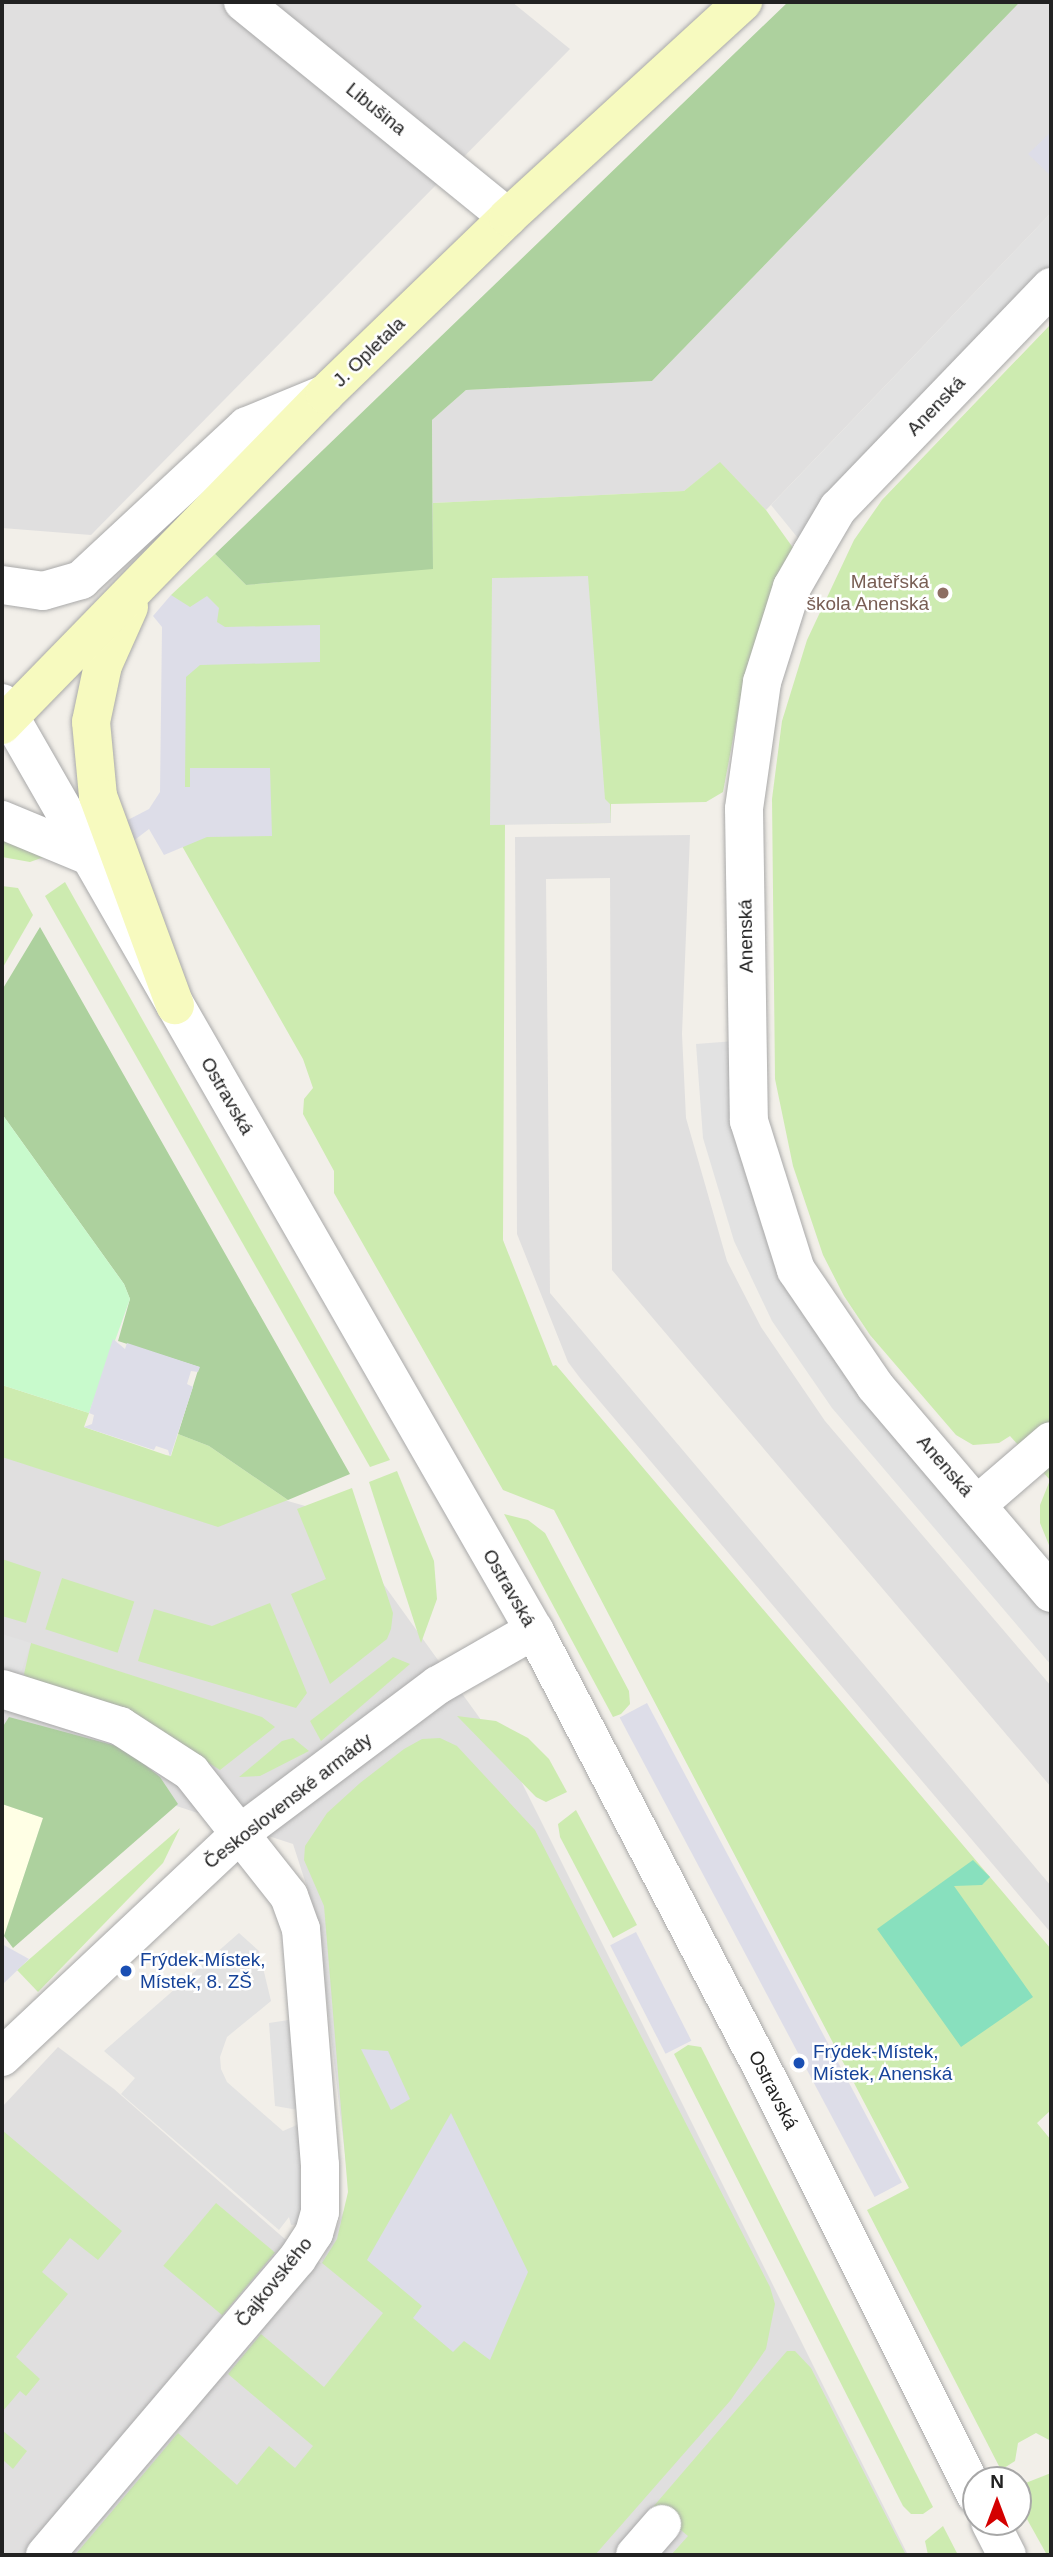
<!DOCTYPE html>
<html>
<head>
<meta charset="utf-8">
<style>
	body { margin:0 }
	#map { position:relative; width:1053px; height:2557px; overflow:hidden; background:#f2efe9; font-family:Arial,sans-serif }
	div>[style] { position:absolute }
	.residential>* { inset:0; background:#e0dfdf }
	.education>* { inset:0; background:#ffffe5 }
	.grass>* { inset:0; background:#cdebb0; transform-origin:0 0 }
	.forest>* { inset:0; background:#add19e }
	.park>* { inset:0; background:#c8facc }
	.pitch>* { inset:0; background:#88e0be }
	.parking>* { inset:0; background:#e2e2e2 }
	.plaza>* { inset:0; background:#dddde8; transform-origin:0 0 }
	.roads { filter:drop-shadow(0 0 2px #a9a9a9) drop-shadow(0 0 2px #a9a9a9) }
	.minor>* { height:38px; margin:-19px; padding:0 19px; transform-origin:19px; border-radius:19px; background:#fff }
	.tertiary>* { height:38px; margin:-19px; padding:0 19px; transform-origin:19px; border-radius:19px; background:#fff }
	.secondary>* { height:38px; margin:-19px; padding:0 19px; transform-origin:19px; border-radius:19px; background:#f7fabf }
	.dots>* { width:19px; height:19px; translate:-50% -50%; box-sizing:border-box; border:4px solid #fff; border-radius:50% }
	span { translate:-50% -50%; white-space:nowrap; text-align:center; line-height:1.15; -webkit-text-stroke:5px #fff; paint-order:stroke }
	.street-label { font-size:19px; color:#222 }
	.education-label { font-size:19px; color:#785e54 }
	.right { translate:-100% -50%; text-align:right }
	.transit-label { font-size:19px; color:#164399 }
	.left { translate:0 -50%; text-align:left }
	.frame { position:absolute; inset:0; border:4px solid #222; pointer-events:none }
	.north { position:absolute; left:962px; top:2466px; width:70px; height:70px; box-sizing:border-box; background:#fff; border:2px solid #a7a7a7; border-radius:50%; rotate:0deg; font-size:19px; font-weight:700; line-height:28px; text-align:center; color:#222 }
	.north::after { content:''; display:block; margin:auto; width:24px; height:32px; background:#d40000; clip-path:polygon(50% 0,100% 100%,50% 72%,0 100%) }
</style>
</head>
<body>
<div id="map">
	<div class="residential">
		<div style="clip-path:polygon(2px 2px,512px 2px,570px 49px,91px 535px,2px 528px)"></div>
		<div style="clip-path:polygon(1020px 2px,1051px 2px,1051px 213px,766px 510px,720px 463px,684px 491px,433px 503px,432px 420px,466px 390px,652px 381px)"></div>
		<div style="clip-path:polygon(690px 835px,682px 1034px,686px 1118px,727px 1261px,761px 1327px,825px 1421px,1051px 1686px,1051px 1787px,612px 1270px,610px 878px,546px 879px,550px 1293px,1051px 1886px,1051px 1933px,580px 1378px,568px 1362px,517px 1234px,515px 837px)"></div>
		<div style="clip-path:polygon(2px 1419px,333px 1514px,512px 1763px,908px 2555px,2px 2555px,2px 2107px,58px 2047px,114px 2089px,286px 2240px,321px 2263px,350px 2197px,317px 1918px,293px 1844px,2px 1749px)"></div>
	</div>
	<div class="education">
		<div style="clip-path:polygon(2px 1804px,43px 1818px,4px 1936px,2px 1936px)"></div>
	</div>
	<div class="grass">
		<div style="clip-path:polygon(1051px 324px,1051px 1550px,1040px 1523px,1040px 1505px,1050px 1480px,1010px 1436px,999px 1443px,973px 1445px,956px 1435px,870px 1335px,844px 1296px,823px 1255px,793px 1166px,775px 1079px,772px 799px,782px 721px,807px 640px,854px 540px,882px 500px)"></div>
		<div style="clip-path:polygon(720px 462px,766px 510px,796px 552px,776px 586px,746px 669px,723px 792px,706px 802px,611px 804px,611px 823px,505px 824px,503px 1240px,553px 1366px,556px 1365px,1051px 1949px,1051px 2110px,1037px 2123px,1051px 2140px,1051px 2441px,1036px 2433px,1018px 2443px,1015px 2461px,1001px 2470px,867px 2210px,909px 2188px,554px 1510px,503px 1490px,334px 1193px,334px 1171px,303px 1114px,304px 1099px,313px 1088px,303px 1059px,182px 846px,185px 787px,171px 595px,215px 554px,246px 585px,433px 568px,433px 503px,684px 491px)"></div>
		<div style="clip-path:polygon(2px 831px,44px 857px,30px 862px,2px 857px)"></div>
		<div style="clip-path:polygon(65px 882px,390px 1460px,370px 1467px,45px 896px)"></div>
		<div style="clip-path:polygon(2px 886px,18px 888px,33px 915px,2px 969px)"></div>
		<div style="clip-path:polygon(2px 1385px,89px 1413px,84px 1427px,166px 1455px,171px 1456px,178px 1434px,209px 1446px,288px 1500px,218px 1527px,2px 1457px)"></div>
		<div style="clip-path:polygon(397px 1471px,434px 1561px,437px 1599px,421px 1643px,369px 1482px)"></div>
		<div style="clip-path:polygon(352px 1488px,393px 1613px,391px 1629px,387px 1639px,330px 1684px,291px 1594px,326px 1579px,297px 1509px)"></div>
		<div style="clip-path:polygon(504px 1514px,528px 1520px,545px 1533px,629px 1691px,630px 1704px,621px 1714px,613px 1717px)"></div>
		<div style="clip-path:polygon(2px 1559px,41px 1572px,26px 1623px,2px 1616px)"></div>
		<div style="left:62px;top:1578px;width:76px;height:54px;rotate:18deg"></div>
		<div style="clip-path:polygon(270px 1603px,307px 1693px,296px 1708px,138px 1661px,154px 1609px,212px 1626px)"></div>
		<div style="clip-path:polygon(31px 1643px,262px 1717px,275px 1727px,220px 1770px,123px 1709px,31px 1684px,24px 1674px)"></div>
		<div style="clip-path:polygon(393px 1657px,410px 1664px,321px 1741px,310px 1721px)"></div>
		<div style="clip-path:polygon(457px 1716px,496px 1721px,528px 1738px,549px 1759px,567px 1792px,546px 1802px,536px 1797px)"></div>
		<div style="clip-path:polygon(293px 1738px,309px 1751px,260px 1776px,239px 1777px,282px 1741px)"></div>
		<div style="clip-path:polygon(440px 1738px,457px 1746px,535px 1830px,770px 2287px,775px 2304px,766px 2349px,730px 2401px,595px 2555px,75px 2555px,178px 2433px,237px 2485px,269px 2446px,295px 2468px,313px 2446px,228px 2374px,261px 2334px,324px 2387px,383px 2313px,322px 2263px,337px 2239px,348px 2192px,324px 1906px,304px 1860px,305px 1846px,327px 1813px,360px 1783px,404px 1749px,422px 1739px)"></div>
		<div style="clip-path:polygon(576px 1810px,637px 1925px,613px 1938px,560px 1837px,558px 1824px)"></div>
		<div style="clip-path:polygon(180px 1828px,163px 1863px,38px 1992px,17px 1970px)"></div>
		<div style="clip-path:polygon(688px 2045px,701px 2047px,933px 2507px,923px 2514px,911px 2514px,903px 2506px,674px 2054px)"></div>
		<div style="clip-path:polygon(2px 2130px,122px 2231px,98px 2260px,70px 2238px,42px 2272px,68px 2294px,16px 2357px,40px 2379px,26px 2396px,20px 2391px,2px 2412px)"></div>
		<div style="left:216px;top:2203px;width:77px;height:82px;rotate:40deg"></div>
		<div style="clip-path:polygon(787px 2351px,795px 2351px,811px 2368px,906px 2555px,671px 2555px,688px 2536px,653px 2507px)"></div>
		<div style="clip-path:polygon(2px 2430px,27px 2451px,13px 2469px,2px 2459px)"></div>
		<div style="clip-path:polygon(1051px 2473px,1051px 2555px,1047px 2555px,1018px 2503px,1018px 2486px)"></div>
		<div style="clip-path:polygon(943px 2526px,958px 2555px,928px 2555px,925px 2541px)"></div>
	</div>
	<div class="forest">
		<div style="clip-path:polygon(788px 2px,1020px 2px,652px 381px,466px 390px,432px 420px,433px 569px,246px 585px,215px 554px)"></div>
		<div style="clip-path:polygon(40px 927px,350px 1474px,288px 1500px,209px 1446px,178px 1434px,199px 1367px,118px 1341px,130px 1299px,124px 1284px,2px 1114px,2px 990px)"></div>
		<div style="clip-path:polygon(9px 1717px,124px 1748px,160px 1777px,178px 1804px,13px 1948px,4px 1936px,43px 1818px,2px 1804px,2px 1728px)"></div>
	</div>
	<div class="park">
		<div style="clip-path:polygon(2px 1114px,124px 1284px,130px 1299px,89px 1413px,2px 1385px)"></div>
	</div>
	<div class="pitch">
		<div style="clip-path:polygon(973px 1860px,990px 1877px,982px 1885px,954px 1886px,1033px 1997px,961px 2047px,877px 1929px)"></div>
	</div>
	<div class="parking">
		<div style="clip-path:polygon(1051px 213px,1051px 287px,811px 554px,771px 505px)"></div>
		<div style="clip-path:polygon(588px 576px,605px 799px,610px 804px,611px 823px,490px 825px,492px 578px)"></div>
		<div style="clip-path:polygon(748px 1040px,796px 1270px,1051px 1593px,1051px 1665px,832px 1408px,772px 1321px,734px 1241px,703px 1138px,696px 1044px)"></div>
		<div style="clip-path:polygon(2px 1634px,31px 1643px,2px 1728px)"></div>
		<div style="clip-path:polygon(239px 1933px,259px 1951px,271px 2001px,227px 2037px,220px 2057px,221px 2069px,227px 2082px,283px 2131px,299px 2124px,302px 2224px,291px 2225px,289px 2217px,279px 2230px,121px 2094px,135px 2078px,104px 2051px)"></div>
		<div style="clip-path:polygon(308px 2017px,316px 2113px,275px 2106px,269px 2023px)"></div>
	</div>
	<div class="plaza">
		<div style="clip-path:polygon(1051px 132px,1051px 176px,1028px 154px)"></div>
		<div style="clip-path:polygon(171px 595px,190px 607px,207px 596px,219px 608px,217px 622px,225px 627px,320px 625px,320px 662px,200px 665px,186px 677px,185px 787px,190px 787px,190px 768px,270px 768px,272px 836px,207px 837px,164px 855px,149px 829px,132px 842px,122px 823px,149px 809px,160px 792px,162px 627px,153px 616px)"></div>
		<div style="clip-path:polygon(113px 1339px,125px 1349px,127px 1343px,200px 1367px,198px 1372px,191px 1371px,187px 1384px,193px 1387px,170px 1457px,168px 1450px,156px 1446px,154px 1450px,84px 1427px,92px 1424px,94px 1415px,89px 1413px)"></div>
		<div style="left:647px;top:1703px;width:543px;height:31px;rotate:62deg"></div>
		<div style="left:636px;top:1932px;width:122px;height:29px;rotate:63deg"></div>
		<div style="clip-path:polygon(2px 1944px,29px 1959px,2px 1985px)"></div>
		<div style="clip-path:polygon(361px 2049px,388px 2051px,410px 2099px,391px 2110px)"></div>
		<div style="clip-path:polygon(451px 2113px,528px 2272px,490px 2360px,464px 2341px,453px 2352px,413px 2318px,422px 2306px,367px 2260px)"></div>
	</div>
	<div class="roads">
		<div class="minor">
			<div style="left:243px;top:2px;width:341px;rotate:39.1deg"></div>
			<div style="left:1051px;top:287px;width:307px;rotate:133.9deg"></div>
			<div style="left:838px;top:508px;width:53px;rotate:120.4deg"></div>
			<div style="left:811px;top:554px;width:38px;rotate:120deg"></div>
			<div style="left:792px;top:587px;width:100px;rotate:107.5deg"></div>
			<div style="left:762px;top:682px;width:128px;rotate:98.1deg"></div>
			<div style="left:744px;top:809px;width:312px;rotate:89.1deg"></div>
			<div style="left:749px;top:1121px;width:156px;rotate:72.5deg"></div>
			<div style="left:796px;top:1270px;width:140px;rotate:55.7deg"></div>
			<div style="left:875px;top:1386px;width:272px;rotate:49.6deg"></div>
			<div style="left:978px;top:1504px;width:96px;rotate:-40.8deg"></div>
			<div style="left:2px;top:1689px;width:124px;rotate:17.4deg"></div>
			<div style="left:120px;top:1726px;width:85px;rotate:32.9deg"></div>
			<div style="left:191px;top:1772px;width:158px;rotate:51.7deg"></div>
			<div style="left:289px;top:1896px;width:35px;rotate:70deg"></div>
			<div style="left:301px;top:1929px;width:237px;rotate:85.4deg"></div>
			<div style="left:320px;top:2165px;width:47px;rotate:90deg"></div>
			<div style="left:320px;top:2212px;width:22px;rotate:106deg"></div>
			<div style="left:314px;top:2233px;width:31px;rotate:123deg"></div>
			<div style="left:297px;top:2259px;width:389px;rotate:130.4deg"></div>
			<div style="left:2px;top:2057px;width:329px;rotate:-43.2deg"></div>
			<div style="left:242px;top:1832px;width:245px;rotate:-36.9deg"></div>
			<div style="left:438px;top:1685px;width:111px;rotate:-29.8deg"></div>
			<div style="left:635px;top:2555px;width:41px;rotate:-48.9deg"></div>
		</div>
		<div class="tertiary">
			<div style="left:2px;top:585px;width:41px;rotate:8.3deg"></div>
			<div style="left:43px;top:591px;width:40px;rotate:-16deg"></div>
			<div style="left:81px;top:580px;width:226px;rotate:-42.9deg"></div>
			<div style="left:247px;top:426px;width:84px;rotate:-22.3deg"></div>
			<div style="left:2px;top:703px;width:1069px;rotate:60.15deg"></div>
			<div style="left:534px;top:1630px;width:476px;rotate:62.5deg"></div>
			<div style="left:754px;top:2052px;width:496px;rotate:63.4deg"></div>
			<div style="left:2px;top:820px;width:94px;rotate:22.5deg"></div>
			<div style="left:990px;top:2522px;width:37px;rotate:63deg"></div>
		</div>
		<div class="secondary">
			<div style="left:129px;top:607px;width:64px;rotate:114.1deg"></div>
			<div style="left:103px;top:665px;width:58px;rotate:101.9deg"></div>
			<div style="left:91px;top:722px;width:74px;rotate:84.6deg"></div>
			<div style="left:98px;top:796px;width:223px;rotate:69.8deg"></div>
			<div style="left:2px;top:725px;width:462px;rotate:-45.7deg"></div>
			<div style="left:325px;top:394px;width:255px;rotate:-44deg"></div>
			<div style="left:508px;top:217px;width:319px;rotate:-42.5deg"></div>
		</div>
	</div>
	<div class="dots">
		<div style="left:943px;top:593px;background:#8d6e63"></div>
		<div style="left:126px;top:1971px;background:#1a4fb4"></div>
		<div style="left:799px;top:2063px;background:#1a4fb4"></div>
	</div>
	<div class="street-label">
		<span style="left:376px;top:109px;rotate:39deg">Libušina</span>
		<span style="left:369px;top:352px;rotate:-44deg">J. Opletala</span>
		<span style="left:936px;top:406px;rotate:-46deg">Anenská</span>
		<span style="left:746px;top:936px;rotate:-91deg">Anenská</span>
		<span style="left:227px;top:1096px;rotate:60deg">Ostravská</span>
		<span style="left:945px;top:1466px;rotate:49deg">Anenská</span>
		<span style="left:509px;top:1588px;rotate:60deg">Ostravská</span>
		<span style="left:288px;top:1801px;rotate:-38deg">Československé armády</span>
		<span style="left:773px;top:2090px;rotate:63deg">Ostravská</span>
		<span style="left:274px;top:2282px;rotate:-51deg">Čajkovského</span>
	</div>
	<div class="education-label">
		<span class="right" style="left:929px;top:593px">Mateřská<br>škola Anenská</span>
	</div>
	<div class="transit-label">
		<span class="left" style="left:140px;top:1971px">Frýdek-Místek,<br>Místek, 8. ZŠ</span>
		<span class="left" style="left:813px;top:2063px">Frýdek-Místek,<br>Místek, Anenská</span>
	</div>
	<div class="frame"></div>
	<div class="north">N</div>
</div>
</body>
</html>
